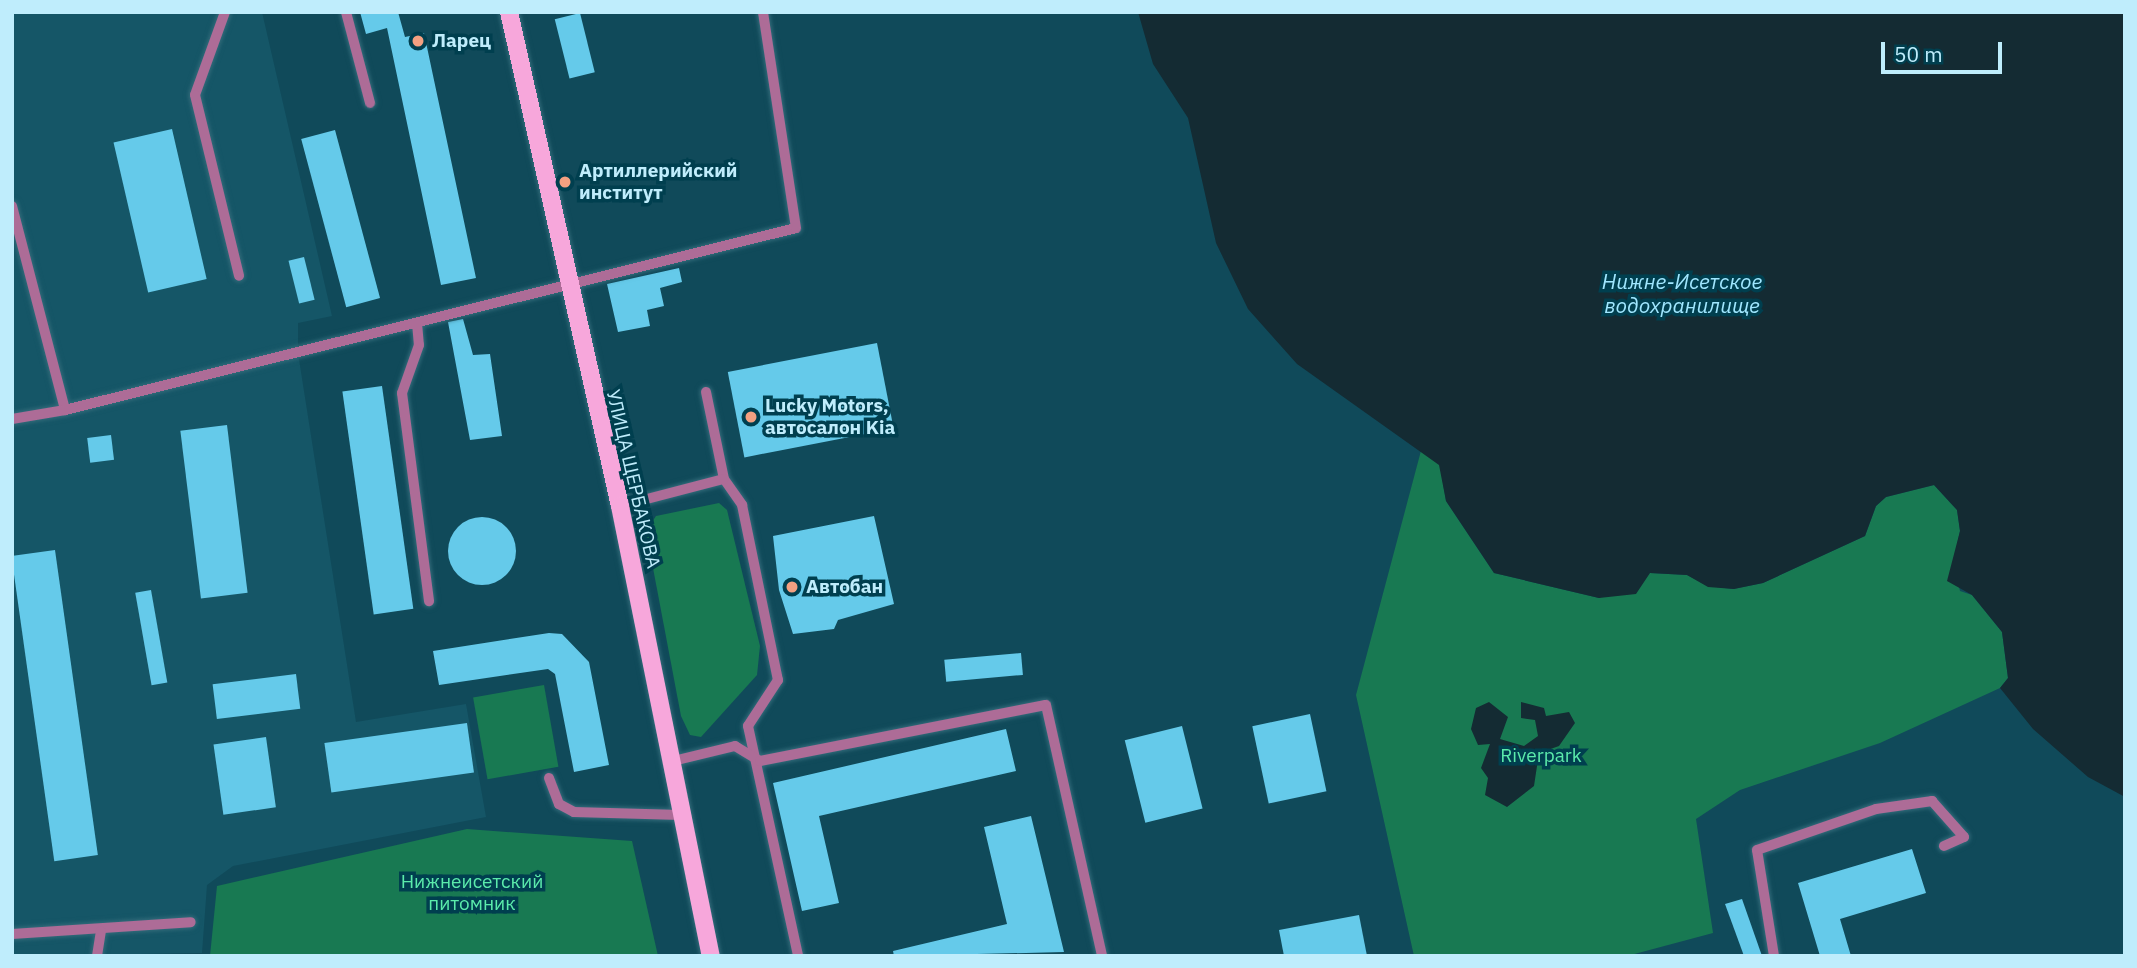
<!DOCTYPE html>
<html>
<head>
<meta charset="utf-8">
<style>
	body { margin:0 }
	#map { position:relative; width:2137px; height:968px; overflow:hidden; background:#104a5a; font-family:"IBM Plex Sans",sans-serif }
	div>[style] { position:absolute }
	.built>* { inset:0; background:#155667 }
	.green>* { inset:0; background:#187952; transform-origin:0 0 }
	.water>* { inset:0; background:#142b33 }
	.building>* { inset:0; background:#65caea; transform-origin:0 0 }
	.round { border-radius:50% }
	.roads { filter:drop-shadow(0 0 2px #336b7a) drop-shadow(0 0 2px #336b7a) }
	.service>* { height:10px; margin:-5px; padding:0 5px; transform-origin:5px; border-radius:5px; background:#ad6c97 }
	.primary>* { height:18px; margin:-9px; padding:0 9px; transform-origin:9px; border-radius:9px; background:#f7a7db }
	.dots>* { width:19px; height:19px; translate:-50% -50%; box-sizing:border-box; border:4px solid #003f4f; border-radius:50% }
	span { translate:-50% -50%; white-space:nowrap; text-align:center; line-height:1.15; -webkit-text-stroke:7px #003f4f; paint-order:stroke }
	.poi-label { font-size:19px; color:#bfedfc; font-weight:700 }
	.left { translate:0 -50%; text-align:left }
	.street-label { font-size:19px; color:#bfedfc }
	.park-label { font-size:19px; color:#5bebab }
	.water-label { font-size:21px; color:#a0e7ff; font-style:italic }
	.frame { position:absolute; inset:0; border:14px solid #bfedfc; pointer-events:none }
	.scale { position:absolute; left:1881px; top:42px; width:121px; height:32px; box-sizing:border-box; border:4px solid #bfedfc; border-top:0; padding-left:9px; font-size:21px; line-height:24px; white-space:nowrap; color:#bfedfc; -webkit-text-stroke:5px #003f4f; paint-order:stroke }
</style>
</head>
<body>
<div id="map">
	<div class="built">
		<div style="clip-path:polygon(12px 12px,262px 12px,332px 316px,298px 323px,298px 353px,356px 722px,466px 704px,486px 817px,233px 866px,207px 885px,202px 953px,12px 956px)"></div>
	</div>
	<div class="green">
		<div style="clip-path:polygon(1422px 447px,1440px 465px,1446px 501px,1494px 573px,1599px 598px,1650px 573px,1687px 575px,1708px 586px,1733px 589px,1763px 583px,1865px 536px,1876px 506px,1886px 497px,1934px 485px,1957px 510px,1960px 531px,1953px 563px,1960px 591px,1972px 595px,2002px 632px,2008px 678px,2000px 688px,1880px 743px,1740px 790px,1696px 819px,1713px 933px,1627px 956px,1414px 956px,1356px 695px)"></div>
		<div style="clip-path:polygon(719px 503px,727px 510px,760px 646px,757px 675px,701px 737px,690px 735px,681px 716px,646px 531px,656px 516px)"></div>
		<div style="left:544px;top:685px;width:83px;height:72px;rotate:80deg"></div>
		<div style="clip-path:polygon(467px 829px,632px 841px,658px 956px,210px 956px,217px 886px)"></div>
	</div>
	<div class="water">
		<div style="clip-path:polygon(1138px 12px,2125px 12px,2125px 797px,2088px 777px,2033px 729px,2000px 688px,2008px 678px,2002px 632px,1972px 595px,1947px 581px,1960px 531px,1957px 510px,1934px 485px,1886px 497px,1876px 506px,1865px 536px,1763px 583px,1734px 589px,1708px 587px,1687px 575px,1650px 573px,1636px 594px,1599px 598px,1494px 573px,1446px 501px,1439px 465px,1297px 364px,1248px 309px,1216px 243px,1188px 118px,1153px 64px)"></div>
		<div style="clip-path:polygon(1489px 702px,1508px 717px,1500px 739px,1524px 746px,1538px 736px,1535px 720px,1521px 718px,1521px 702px,1544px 708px,1546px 716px,1569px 712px,1575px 723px,1559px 746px,1539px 753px,1534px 786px,1507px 807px,1485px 795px,1488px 778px,1481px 768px,1490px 744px,1478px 745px,1471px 729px,1476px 708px)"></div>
	</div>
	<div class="building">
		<div style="clip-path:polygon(360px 12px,398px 12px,405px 37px,424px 33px,476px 278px,441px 285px,387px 28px,366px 34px)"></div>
		<div style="left:580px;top:13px;width:61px;height:26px;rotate:76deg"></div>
		<div style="left:172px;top:129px;width:154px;height:60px;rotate:77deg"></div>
		<div style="left:335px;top:130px;width:174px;height:35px;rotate:75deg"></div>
		<div style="left:304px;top:257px;width:44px;height:16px;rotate:76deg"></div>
		<div style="clip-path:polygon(679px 268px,682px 282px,660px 288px,664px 306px,647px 310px,650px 326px,618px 332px,607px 284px)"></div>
		<div style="clip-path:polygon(463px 319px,473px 355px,490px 354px,502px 436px,470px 440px,448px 322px)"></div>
		<div style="left:877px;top:343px;width:87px;height:152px;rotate:79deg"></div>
		<div style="left:382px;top:386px;width:225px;height:40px;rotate:82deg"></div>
		<div style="left:227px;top:425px;width:169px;height:47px;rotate:83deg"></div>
		<div style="left:111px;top:435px;width:25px;height:24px;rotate:83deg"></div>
		<div style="clip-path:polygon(874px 516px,894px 604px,838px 620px,834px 629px,793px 634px,779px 590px,773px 536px)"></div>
		<div class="round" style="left:448px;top:517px;width:68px;height:68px"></div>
		<div style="left:55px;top:550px;width:308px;height:44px;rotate:82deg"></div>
		<div style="left:151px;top:590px;width:94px;height:16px;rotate:80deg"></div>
		<div style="clip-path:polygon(549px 633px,562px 634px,589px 662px,609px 765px,574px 772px,555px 674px,548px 669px,439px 685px,433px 651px)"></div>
		<div style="left:1021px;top:653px;width:22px;height:77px;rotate:85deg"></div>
		<div style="left:296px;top:674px;width:35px;height:84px;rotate:83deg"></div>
		<div style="left:1310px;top:714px;width:79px;height:59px;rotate:78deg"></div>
		<div style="left:467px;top:723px;width:50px;height:144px;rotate:82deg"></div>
		<div style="left:1182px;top:726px;width:85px;height:59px;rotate:76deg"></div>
		<div style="clip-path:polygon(1006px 729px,1016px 771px,819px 816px,839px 903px,802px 911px,773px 783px)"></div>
		<div style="left:266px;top:737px;width:71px;height:53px;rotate:82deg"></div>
		<div style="clip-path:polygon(1031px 816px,1064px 952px,894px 956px,893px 951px,1007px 924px,984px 827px)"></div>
		<div style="clip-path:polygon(1912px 849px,1926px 893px,1840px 919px,1851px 956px,1820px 956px,1798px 883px)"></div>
		<div style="clip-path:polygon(1742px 899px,1762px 956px,1744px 956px,1725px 904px)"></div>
		<div style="clip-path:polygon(1359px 915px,1367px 956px,1284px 956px,1279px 930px)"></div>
	</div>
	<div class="roads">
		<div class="service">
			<div style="left:225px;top:12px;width:88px;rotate:109.9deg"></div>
			<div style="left:195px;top:95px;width:186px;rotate:76.3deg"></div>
			<div style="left:346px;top:12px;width:94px;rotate:75.2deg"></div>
			<div style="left:12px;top:206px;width:211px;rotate:75.4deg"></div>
			<div style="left:417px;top:323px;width:22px;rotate:85deg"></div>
			<div style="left:419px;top:345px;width:51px;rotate:109.5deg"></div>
			<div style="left:402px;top:393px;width:210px;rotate:82.6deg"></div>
			<div style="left:706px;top:392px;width:89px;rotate:78.3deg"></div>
			<div style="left:724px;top:479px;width:32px;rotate:55deg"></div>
			<div style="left:742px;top:505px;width:179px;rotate:78.4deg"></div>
			<div style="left:778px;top:680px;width:55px;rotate:123.1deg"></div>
			<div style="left:748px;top:726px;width:235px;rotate:77.7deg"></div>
			<div style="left:12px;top:419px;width:54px;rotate:-9.6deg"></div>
			<div style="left:65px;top:410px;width:753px;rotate:-13.98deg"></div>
			<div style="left:796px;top:228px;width:219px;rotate:-98.7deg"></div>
			<div style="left:620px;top:506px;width:107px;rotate:-14.6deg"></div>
			<div style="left:669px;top:762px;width:68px;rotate:-13.6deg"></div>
			<div style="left:735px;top:746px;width:29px;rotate:31deg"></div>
			<div style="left:760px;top:761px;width:291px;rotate:-11.1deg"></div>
			<div style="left:1046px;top:705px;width:257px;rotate:77.4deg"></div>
			<div style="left:549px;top:778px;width:28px;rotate:69deg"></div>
			<div style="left:559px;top:804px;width:17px;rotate:28deg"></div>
			<div style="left:574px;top:812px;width:107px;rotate:1.6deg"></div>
			<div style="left:12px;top:934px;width:179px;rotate:-3.8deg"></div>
			<div style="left:97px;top:956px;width:25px;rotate:-81deg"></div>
			<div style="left:1774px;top:956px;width:107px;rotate:-99.1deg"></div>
			<div style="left:1757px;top:850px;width:126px;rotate:-19deg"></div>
			<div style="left:1876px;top:809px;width:57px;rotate:-8.1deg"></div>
			<div style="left:1932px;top:801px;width:48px;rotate:48.4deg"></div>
			<div style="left:1964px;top:837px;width:22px;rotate:156deg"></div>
		</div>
		<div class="primary">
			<div style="left:509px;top:12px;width:506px;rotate:77.34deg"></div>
			<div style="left:620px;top:506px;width:459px;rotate:78.6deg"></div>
		</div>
	</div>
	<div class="dots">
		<div style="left:418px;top:41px;background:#f3a081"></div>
		<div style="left:565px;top:182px;background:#f3a081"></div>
		<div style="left:751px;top:417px;background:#f3a081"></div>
		<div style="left:792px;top:587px;background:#f3a081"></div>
	</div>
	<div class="poi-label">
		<span class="left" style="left:432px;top:41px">Ларец</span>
		<span class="left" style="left:579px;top:182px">Артиллерийский<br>институт</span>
		<span class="left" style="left:765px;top:417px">Lucky Motors,<br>автосалон Kia</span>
		<span class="left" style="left:806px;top:587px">Автобан</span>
	</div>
	<div class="street-label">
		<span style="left:633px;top:479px;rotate:77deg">УЛИЦА ЩЕРБАКОВА</span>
	</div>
	<div class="park-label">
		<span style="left:1541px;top:756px">Riverpark</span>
		<span style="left:472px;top:893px">Нижнеисетский<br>питомник</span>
	</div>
	<div class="water-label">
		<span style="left:1682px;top:293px">Нижне-Исетское<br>водохранилище</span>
	</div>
	<div class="frame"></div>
	<div class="scale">50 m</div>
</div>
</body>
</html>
